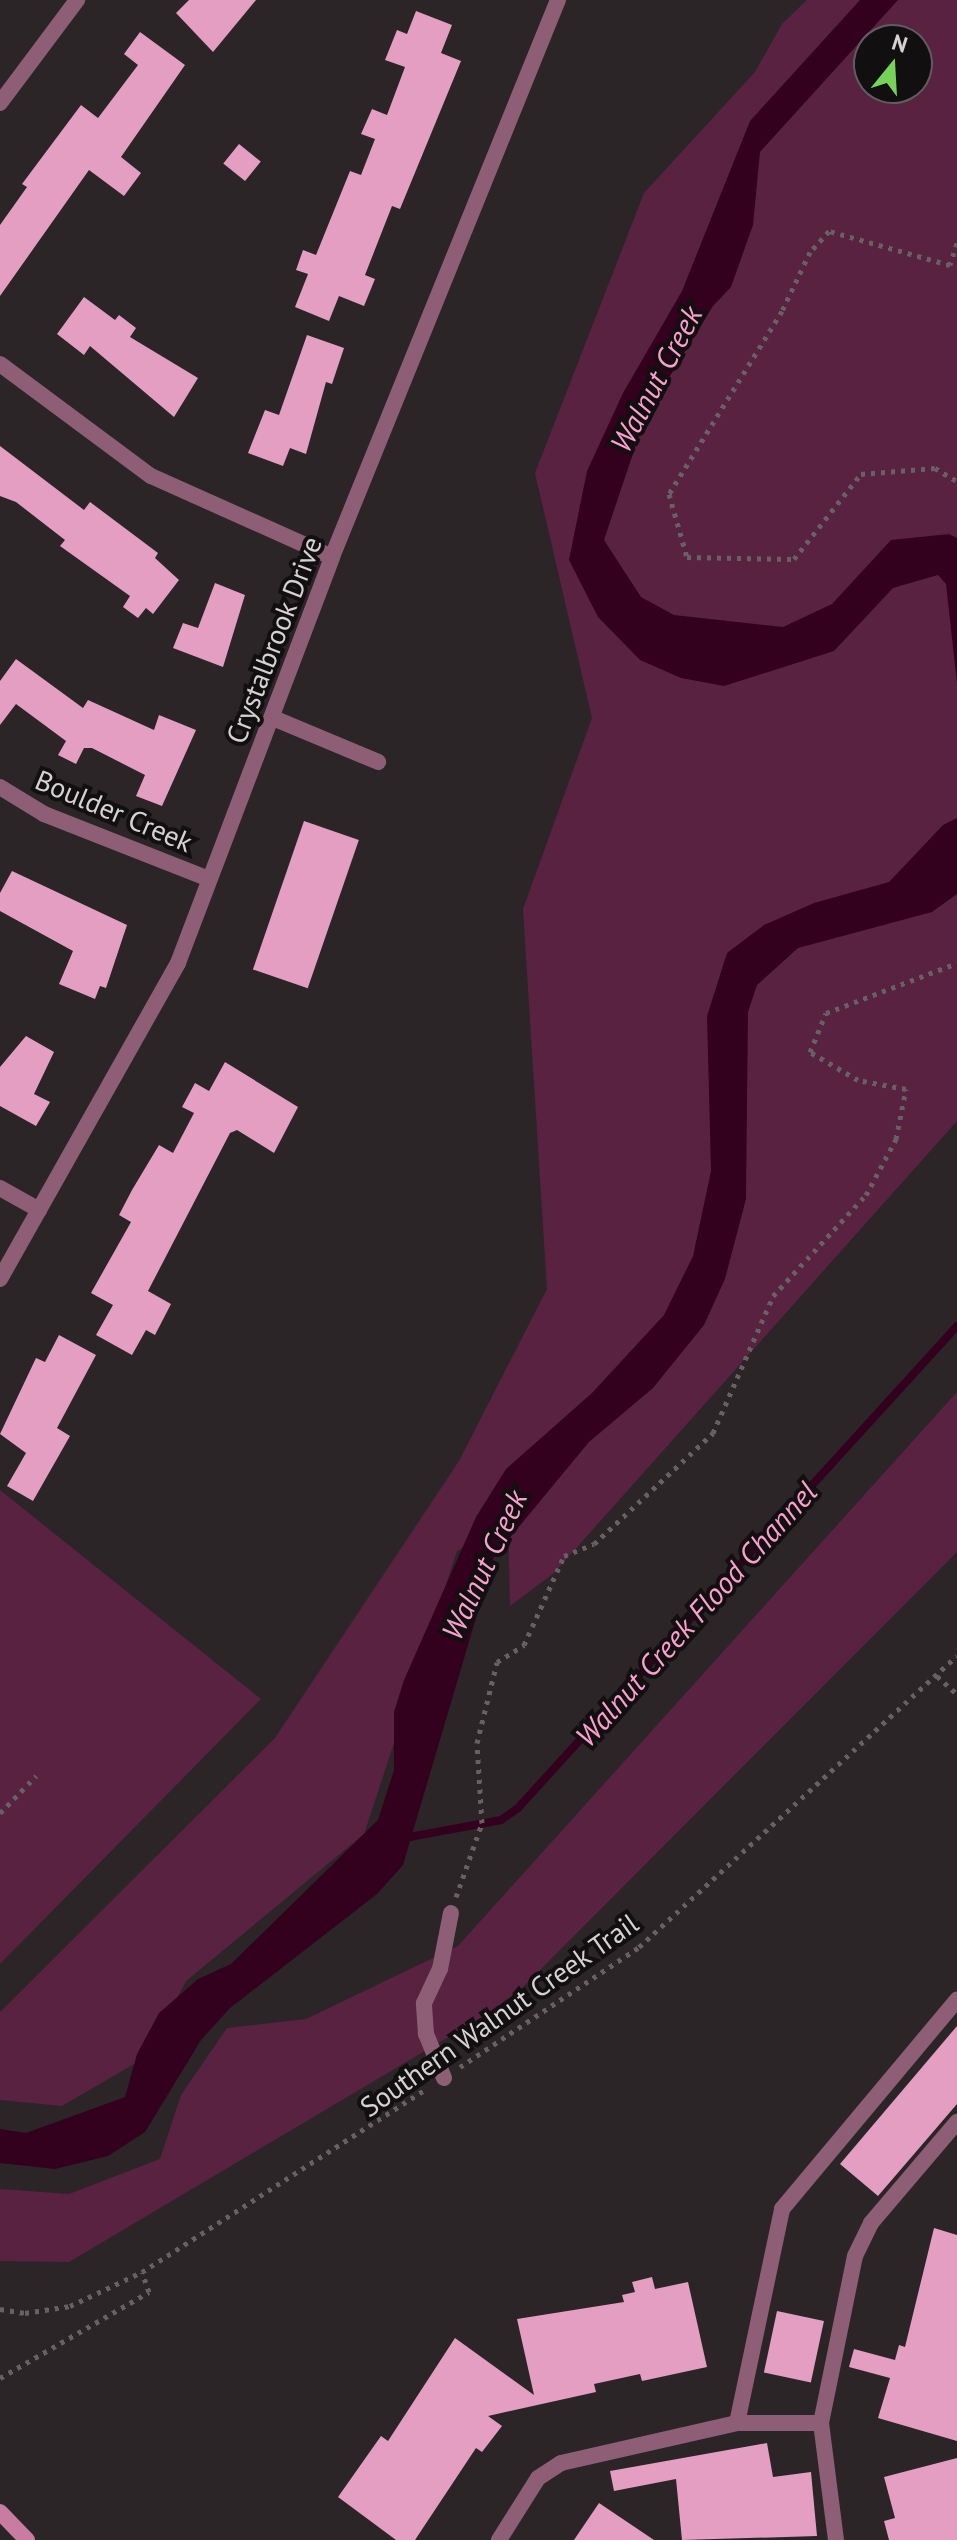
<!DOCTYPE html>
<html>
<head>
<meta charset="utf-8">
<style>
	body { margin:0 }
	#map { position:relative; width:957px; height:2540px; overflow:hidden; background:#2b2527; font-family:"PT Sans",sans-serif }
	div>[style] { position:absolute }
	.green>* { inset:0; background:#5a2241 }
	.water>* { inset:0; background:#33001e }
	.stream>* { height:8px; margin:-4px; padding:0 4px; transform-origin:4px; border-radius:4px; background:#33001e }
	.building>* { inset:0; background:#e49ec1; transform-origin:0 0 }
	.path>* { height:5px; margin-top:-2.5px; transform-origin:0; background:repeating-linear-gradient(90deg,#666162 0 4px,transparent 0 10px) }
	.service>* { height:16px; margin:-8px; padding:0 8px; transform-origin:8px; border-radius:8px; background:#8d5e75 }
	.minor>* { height:16px; margin:-8px; padding:0 8px; transform-origin:8px; border-radius:8px; background:#8d5e75 }
	.secondary>* { height:16px; margin:-8px; padding:0 8px; transform-origin:8px; border-radius:8px; background:#c87ca2 }
	span { translate:-50% -50%; white-space:nowrap; text-align:center; line-height:1.15; -webkit-text-stroke:8px #110f10; paint-order:stroke }
	.street-label { font-size:28px; color:#d6d2d3 }
	.water-label { font-size:30px; color:#fc9ece; font-style:italic }
	.north { position:absolute; left:853px; top:24px; width:80px; height:80px; box-sizing:border-box; background:#110f10; border:2px solid #605d5e; border-radius:50%; rotate:18deg; font-size:22px; font-weight:700; line-height:32px; text-align:center; color:#d6d2d3 }
	.north::after { content:''; display:block; margin:auto; width:28px; height:36px; background:#77d259; clip-path:polygon(50% 0,100% 100%,50% 72%,0 100%) }
</style>
</head>
<body>
<div id="map">
	<div class="green">
		<div style="clip-path:polygon(evenodd,807px 0,957px 0,957px 1121px,554px 1573px,510px 1606px,508px 1522px,457px 1551px,364px 1834px,186px 1981px,146px 2057px,62px 2106px,0 2100px,0 2012px,275px 1738px,459px 1461px,547px 1289px,523px 909px,592px 718px,535px 473px,644px 193px,755px 72px,782px 24px,807px 0,869px 40px,917px 40px,917px 88px,869px 88px,869px 40px)"></div>
		<div style="clip-path:polygon(957px 1392px,957px 1552px,509px 2001px,69px 2262px,0 2261px,0 2189px,69px 2194px,160px 2159px,181px 2095px,227px 2028px,306px 2019px,458px 1946px)"></div>
		<div style="clip-path:polygon(0 1490px,261px 1699px,0 1964px)"></div>
	</div>
	<div class="water">
		<div style="clip-path:polygon(860px 0,898px 0,760px 152px,753px 225px,731px 287px,713px 306px,646px 415px,604px 540px,641px 597px,674px 615px,783px 627px,832px 604px,891px 540px,949px 534px,957px 538px,957px 683px,946px 584px,938px 575px,893px 588px,834px 651px,724px 686px,681px 678px,640px 660px,598px 617px,569px 560px,587px 471px,623px 393px,682px 291px,750px 121px)"></div>
		<div style="clip-path:polygon(957px 818px,957px 894px,932px 912px,798px 948px,757px 985px,748px 1012px,746px 1199px,725px 1279px,704px 1325px,653px 1388px,589px 1442px,494px 1557px,403px 1865px,377px 1894px,230px 2008px,201px 2040px,145px 2132px,108px 2156px,55px 2169px,0 2163px,0 2129px,26px 2133px,125px 2097px,137px 2054px,159px 2013px,198px 1979px,231px 1964px,378px 1820px,394px 1770px,394px 1712px,404px 1680px,476px 1517px,506px 1469px,592px 1393px,664px 1315px,693px 1256px,711px 1171px,707px 1016px,727px 953px,764px 925px,814px 903px,889px 882px,943px 825px)"></div>
	</div>
	<div class="stream">
		<div style="left:404px;top:1838px;width:99px;rotate:-10.5deg"></div>
		<div style="left:501px;top:1820px;width:21px;rotate:-35deg"></div>
		<div style="left:518px;top:1808px;width:652px;rotate:-47.67deg"></div>
	</div>
	<div class="building">
		<div style="clip-path:polygon(189px 0,256px 0,213px 52px,176px 13px)"></div>
		<div style="clip-path:polygon(416px 11px,452px 25px,441px 53px,461px 61px,400px 209px,392px 206px,365px 275px,375px 279px,364px 306px,339px 296px,329px 321px,295px 307px,308px 274px,296px 270px,303px 250px,316px 255px,350px 171px,361px 175px,375px 139px,361px 134px,372px 109px,387px 115px,405px 67px,385px 60px,397px 30px,407px 34px)"></div>
		<div style="clip-path:polygon(140px 32px,185px 65px,121px 157px,141px 173px,124px 196px,89px 170px,0 296px,0 225px,27px 187px,22px 184px,81px 105px,98px 118px,138px 65px,124px 54px)"></div>
		<div style="left:239px;top:144px;width:28px;height:25px;rotate:39deg"></div>
		<div style="clip-path:polygon(84px 297px,115px 320px,119px 315px,136px 328px,130px 337px,198px 378px,174px 417px,90px 346px,84px 355px,57px 334px)"></div>
		<div style="clip-path:polygon(307px 335px,344px 348px,332px 384px,326px 382px,306px 454px,290px 448px,283px 466px,248px 453px,265px 410px,279px 415px)"></div>
		<div style="clip-path:polygon(0 446px,84px 510px,90px 502px,158px 553px,155px 558px,179px 580px,153px 614px,146px 608px,138px 618px,123px 607px,130px 596px,60px 546px,65px 540px,16px 502px,0 496px)"></div>
		<div style="clip-path:polygon(215px 583px,245px 595px,223px 667px,173px 648px,183px 623px,198px 628px)"></div>
		<div style="clip-path:polygon(16px 659px,83px 708px,88px 700px,154px 730px,159px 715px,196px 730px,162px 806px,136px 796px,145px 775px,92px 748px,84px 748px,76px 764px,58px 755px,66px 741px,16px 704px,0 725px,0 681px)"></div>
		<div style="left:304px;top:821px;width:58px;height:157px;rotate:19deg"></div>
		<div style="clip-path:polygon(12px 871px,127px 925px,106px 988px,100px 986px,95px 999px,59px 984px,73px 951px,0 911px,0 893px)"></div>
		<div style="clip-path:polygon(26px 1036px,54px 1052px,34px 1094px,50px 1102px,36px 1126px,0 1106px,0 1067px)"></div>
		<div style="clip-path:polygon(225px 1062px,298px 1107px,274px 1153px,237px 1130px,230px 1133px,148px 1291px,171px 1304px,155px 1335px,146px 1330px,132px 1355px,96px 1335px,113px 1305px,91px 1293px,131px 1222px,119px 1215px,132px 1190px,159px 1145px,173px 1153px,194px 1113px,182px 1107px,195px 1083px,209px 1091px)"></div>
		<div style="clip-path:polygon(59px 1335px,96px 1355px,57px 1428px,70px 1436px,33px 1501px,7px 1486px,26px 1453px,0 1434px,36px 1358px,45px 1362px)"></div>
		<div style="clip-path:polygon(957px 2026px,957px 2104px,878px 2196px,840px 2164px)"></div>
		<div style="clip-path:polygon(934px 2228px,957px 2235px,957px 2441px,878px 2418px,890px 2378px,849px 2367px,854px 2349px,895px 2360px,899px 2345px,905px 2347px)"></div>
		<div style="clip-path:polygon(652px 2277px,655px 2289px,688px 2282px,707px 2367px,642px 2381px,640px 2374px,594px 2384px,596px 2392px,488px 2416px,502px 2426px,482px 2452px,476px 2448px,415px 2540px,396px 2540px,338px 2497px,381px 2436px,388px 2441px,455px 2338px,534px 2395px,517px 2319px,624px 2302px,622px 2295px,635px 2292px,632px 2282px)"></div>
		<div style="left:777px;top:2311px;width:48px;height:63px;rotate:12deg"></div>
		<div style="clip-path:polygon(767px 2443px,773px 2477px,811px 2472px,817px 2536px,682px 2540px,676px 2479px,614px 2491px,610px 2471px)"></div>
		<div style="clip-path:polygon(957px 2458px,957px 2540px,889px 2540px,884px 2521px,895px 2518px,884px 2477px)"></div>
		<div style="clip-path:polygon(599px 2503px,654px 2540px,574px 2540px)"></div>
	</div>
	<div class="path">
		<div style="left:957px;top:243px;width:23px;rotate:108deg"></div>
		<div style="left:950px;top:265px;width:126px;rotate:-164.3deg"></div>
		<div style="left:829px;top:231px;width:28px;rotate:132deg"></div>
		<div style="left:810px;top:252px;width:65px;rotate:115.4deg"></div>
		<div style="left:782px;top:311px;width:215px;rotate:121.7deg"></div>
		<div style="left:669px;top:494px;width:66px;rotate:74.1deg"></div>
		<div style="left:687px;top:557px;width:107px;rotate:1.1deg"></div>
		<div style="left:794px;top:559px;width:108px;rotate:-51.8deg"></div>
		<div style="left:861px;top:474px;width:74px;rotate:-4.6deg"></div>
		<div style="left:935px;top:468px;width:26px;rotate:31deg"></div>
		<div style="left:937px;top:1676px;width:27px;rotate:42deg"></div>
		<div style="left:0;top:1813px;width:52px;rotate:-45.8deg"></div>
		<div style="left:456px;top:1897px;width:78px;rotate:-70.6deg"></div>
		<div style="left:482px;top:1823px;width:80px;rotate:-93.6deg"></div>
		<div style="left:477px;top:1743px;width:83px;rotate:-76.1deg"></div>
		<div style="left:497px;top:1662px;width:32px;rotate:-32deg"></div>
		<div style="left:524px;top:1645px;width:98px;rotate:-65.8deg"></div>
		<div style="left:564px;top:1556px;width:32px;rotate:-22deg"></div>
		<div style="left:594px;top:1544px;width:163px;rotate:-43deg"></div>
		<div style="left:713px;top:1433px;width:150px;rotate:-66.3deg"></div>
		<div style="left:773px;top:1296px;width:137px;rotate:-47.4deg"></div>
		<div style="left:866px;top:1195px;width:64px;rotate:-61.8deg"></div>
		<div style="left:896px;top:1139px;width:51px;rotate:-78.7deg"></div>
		<div style="left:906px;top:1089px;width:49px;rotate:-169.4deg"></div>
		<div style="left:858px;top:1080px;width:56px;rotate:-149.7deg"></div>
		<div style="left:810px;top:1052px;width:42px;rotate:-67.7deg"></div>
		<div style="left:826px;top:1013px;width:140px;rotate:-20.9deg"></div>
		<div style="left:460px;top:2067px;width:216px;rotate:-33.8deg"></div>
		<div style="left:639px;top:1947px;width:431px;rotate:-42.5deg"></div>
		<div style="left:0;top:2309px;width:25px;rotate:9deg"></div>
		<div style="left:25px;top:2313px;width:46px;rotate:-8.8deg"></div>
		<div style="left:70px;top:2306px;width:80px;rotate:-25.3deg"></div>
		<div style="left:142px;top:2272px;width:340px;rotate:-32.8deg"></div>
		<div style="left:0;top:2378px;width:172px;rotate:-30deg"></div>
		<div style="left:149px;top:2292px;width:21px;rotate:-109deg"></div>
	</div>
	<div class="service">
		<div style="left:444px;top:2078px;width:48px;rotate:-112.2deg"></div>
		<div style="left:426px;top:2034px;width:31px;rotate:-94deg"></div>
		<div style="left:424px;top:2003px;width:38px;rotate:-65deg"></div>
		<div style="left:440px;top:1969px;width:57px;rotate:-78.9deg"></div>
		<div style="left:737px;top:2423px;width:219px;rotate:-78.1deg"></div>
		<div style="left:782px;top:2209px;width:273px;rotate:-50.1deg"></div>
		<div style="left:499px;top:2540px;width:73px;rotate:-57.8deg"></div>
		<div style="left:538px;top:2478px;width:27px;rotate:-33deg"></div>
		<div style="left:561px;top:2463px;width:180px;rotate:-12.8deg"></div>
		<div style="left:737px;top:2423px;width:84px"></div>
		<div style="left:836px;top:2540px;width:118px;rotate:-97.3deg"></div>
		<div style="left:821px;top:2423px;width:170px;rotate:-78.5deg"></div>
		<div style="left:855px;top:2256px;width:37px;rotate:-64deg"></div>
		<div style="left:871px;top:2223px;width:133px;rotate:-49.6deg"></div>
	</div>
	<div class="minor">
		<div style="left:0;top:103px;width:129px;rotate:-53.2deg"></div>
		<div style="left:0;top:364px;width:188px;rotate:36.6deg"></div>
		<div style="left:151px;top:476px;width:198px;rotate:24.1deg"></div>
		<div style="left:273px;top:718px;width:114px;rotate:22.7deg"></div>
		<div style="left:0;top:787px;width:52px;rotate:31.5deg"></div>
		<div style="left:44px;top:814px;width:177px;rotate:21.5deg"></div>
		<div style="left:0;top:1188px;width:45px;rotate:29.4deg"></div>
		<div style="left:0;top:1279px;width:363px;rotate:-60.6deg"></div>
		<div style="left:178px;top:963px;width:434px;rotate:-69.2deg"></div>
		<div style="left:332px;top:557px;width:601px;rotate:-67.92deg"></div>
	</div>
	<div class="secondary">
		<div style="left:0;top:2512px;width:39px;rotate:46deg"></div>
	</div>
	<div class="street-label">
		<span style="left:274px;top:640px;rotate:-69deg">Crystalbrook Drive</span>
		<span style="left:114px;top:811px;rotate:23deg">Boulder Creek</span>
		<span style="left:499px;top:2015px;rotate:-35deg">Southern Walnut Creek Trail</span>
	</div>
	<div class="water-label">
		<span style="left:656px;top:379px;rotate:-62deg">Walnut Creek</span>
		<span style="left:484px;top:1565px;rotate:-65deg">Walnut Creek</span>
		<span style="left:696px;top:1614px;rotate:-48deg">Walnut Creek Flood Channel</span>
	</div>
	<div class="north">N</div>
</div>
</body>
</html>
